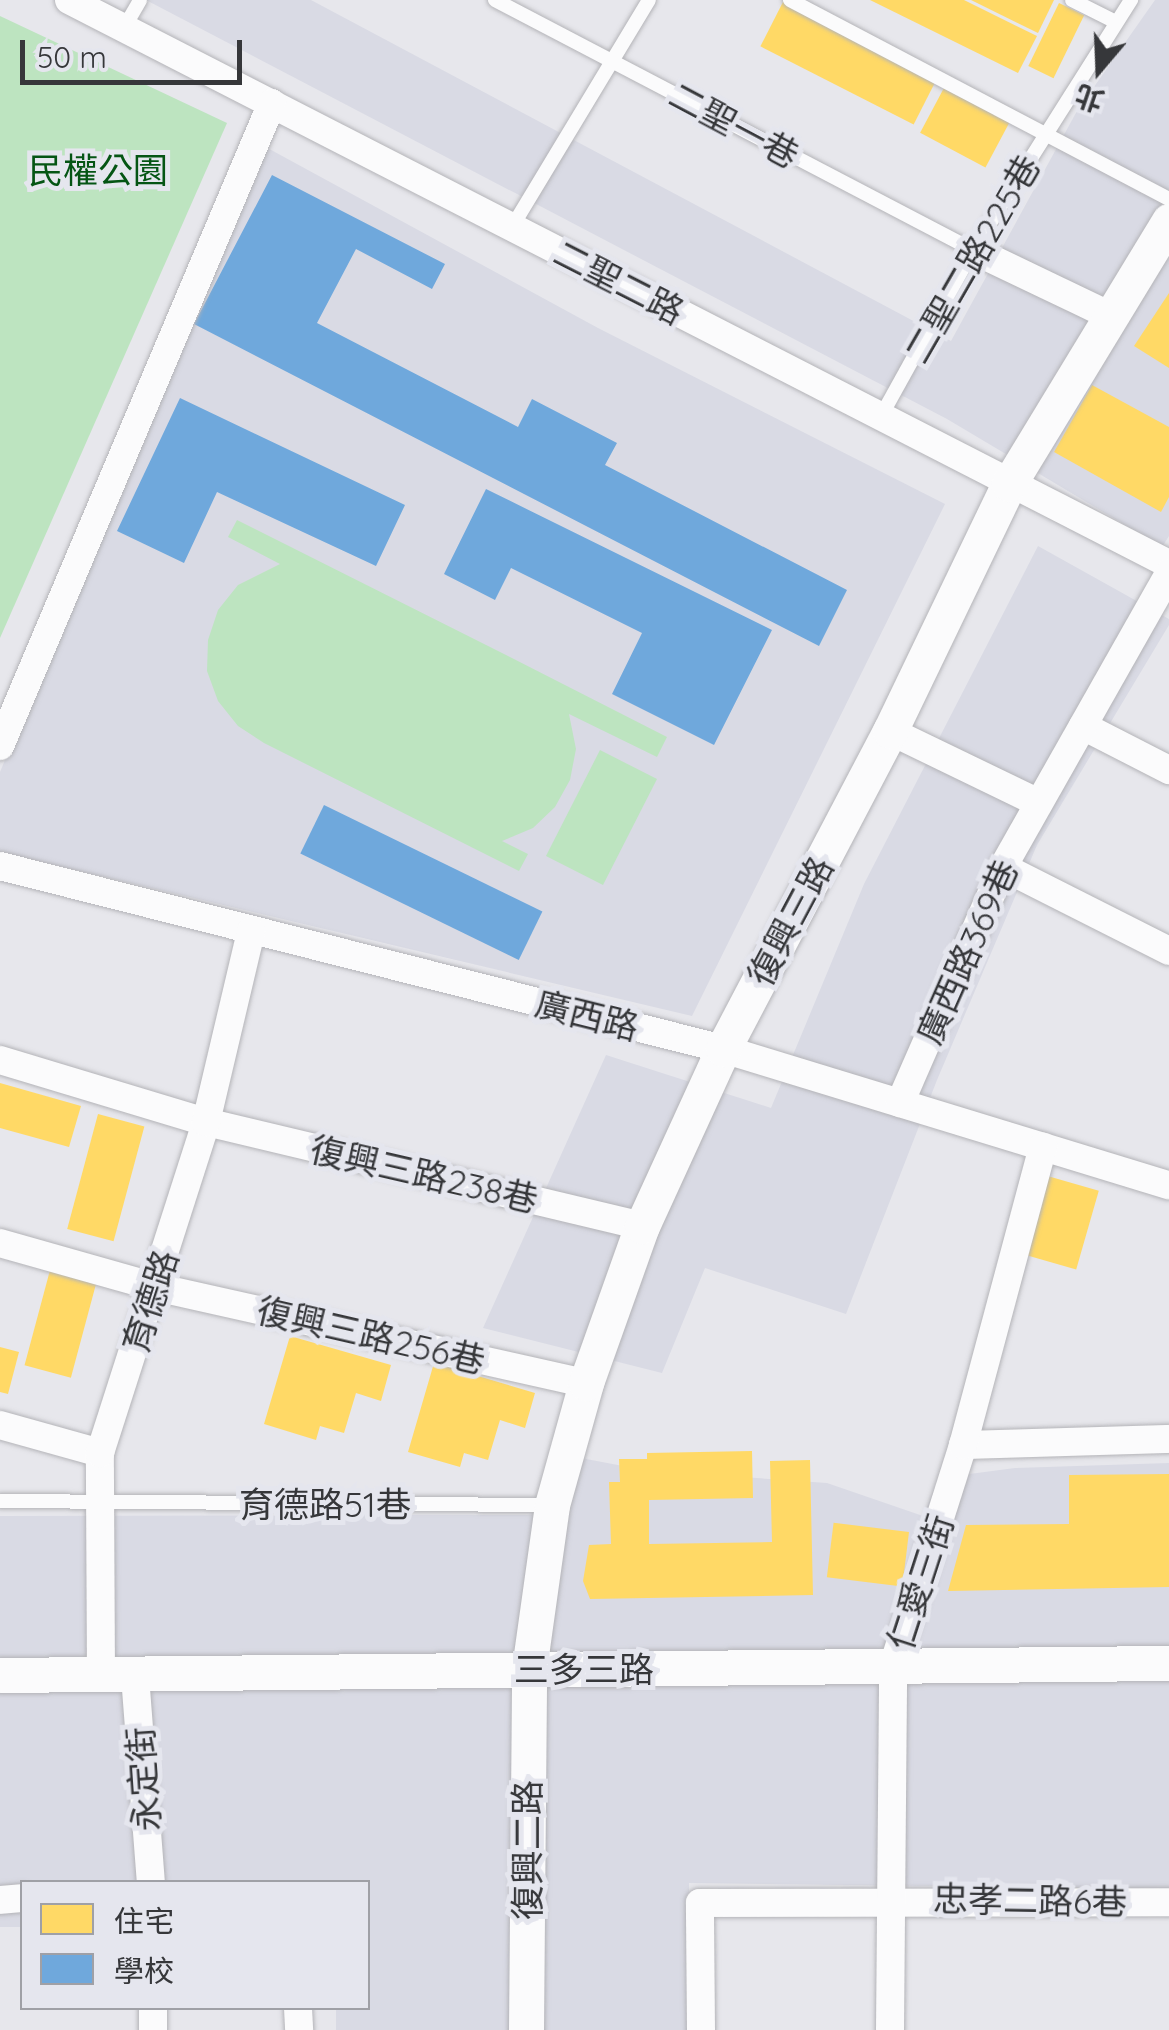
<!DOCTYPE html>
<html>
<head>
<meta charset="utf-8">
<style>
	body { margin:0 }
	#map { position:relative; width:1169px; height:2030px; overflow:hidden; background:#e7e7ec; font-family:Quicksand,"Noto Sans TC",sans-serif }
	div>[style] { position:absolute }
	.built>* { inset:0; background:#d9dae4 }
	.green>* { inset:0; background:#bde4c0; transform-origin:0 0 }
	.homes>* { inset:0; background:#ffd966; transform-origin:0 0 }
	.schools>* { inset:0; background:#6fa8dc; transform-origin:0 0 }
	.roads { filter:drop-shadow(0 0 2px #b4b4b8) drop-shadow(0 0 2px #b4b4b8) }
	.service>* { height:14px; margin:-7px; padding:0 7px; transform-origin:7px; border-radius:7px; background:#fbfbfc }
	.minor>* { height:28px; margin:-14px; padding:0 14px; transform-origin:14px; border-radius:14px; background:#fbfbfc }
	.tertiary>* { height:35px; margin:-17.5px; padding:0 17.5px; transform-origin:17.5px; border-radius:17.5px; background:#fbfbfc }
	span { translate:-50% -50%; white-space:nowrap; text-align:center; line-height:1.15; -webkit-text-stroke:10px #e5e6ee; paint-order:stroke }
	.street-label { font-size:35px; color:#36373a }
	.park-label { font-size:35px; color:#055514 }
	.legend { position:absolute; left:20px; top:1880px; width:350px; height:130px; box-sizing:border-box; background:#e5e6ee; border:2px solid #9fa0a6; margin:0; padding:12px 18px; list-style:none; font-size:30px; color:#36373a }
	.legend li { display:flex; align-items:center; gap:20px; height:50px }
	.legend b { width:50px; border:2px solid #9fa0a6 }
	.north { position:absolute; left:1049px; top:20px; width:100px; height:100px; -webkit-text-stroke:8px #e5e6ee; paint-order:stroke; rotate:199deg; font-size:28px; font-weight:700; line-height:40px; text-align:center; color:#36373a }
	.north::after { content:''; display:block; margin:auto; width:35px; height:45px; background:#36373a; clip-path:polygon(50% 0,100% 100%,50% 72%,0 100%) }
	.scale { position:absolute; left:20px; top:40px; width:222px; height:45px; box-sizing:border-box; border:5px solid #36373a; border-top:0; padding-left:12px; font-size:30px; line-height:35px; white-space:nowrap; color:#36373a; -webkit-text-stroke:8px #e5e6ee; paint-order:stroke }
</style>
</head>
<body>
<div id="map">
	<div class="built">
		<div style="clip-path:polygon(146px 0,311px 0,951px 341px,1077px 111px,1155px 0,1169px 0,1169px 536px,1162px 547px,947px 419px)"></div>
		<div style="clip-path:polygon(262px 145px,598px 328px,945px 504px,692px 1016px,0 852px,0 772px)"></div>
		<div style="clip-path:polygon(1038px 546px,1169px 619px,1169px 625px,1037px 845px,937px 1080px,846px 1314px,705px 1268px,662px 1373px,483px 1328px,606px 1055px,771px 1108px,864px 884px)"></div>
		<div style="clip-path:polygon(581px 1458px,644px 1470px,827px 1483px,923px 1516px,939px 1478px,1015px 1468px,1169px 1463px,1169px 1889px,689px 1883px,691px 2030px,336px 2030px,336px 2008px,368px 2008px,368px 1882px,22px 1882px,22px 1927px,0 1927px,0 1516px,559px 1515px)"></div>
	</div>
	<div class="green">
		<div style="clip-path:polygon(0 16px,227px 123px,0 638px)"></div>
		<div style="clip-path:polygon(237px 520px,508px 656px,667px 737px,657px 757px,569px 714px,576px 749px,570px 780px,555px 807px,533px 828px,502px 841px,528px 854px,519px 871px,264px 743px,238px 726px,218px 701px,207px 671px,208px 640px,218px 610px,238px 585px,280px 564px,228px 537px)"></div>
		<div style="left:600px;top:750px;width:64px;height:119px;rotate:27deg"></div>
	</div>
	<div class="homes">
		<div style="left:784px;top:0;width:172px;height:52px;rotate:27deg"></div>
		<div style="clip-path:polygon(870px 0,964px 0,1037px 36px,1018px 73px)"></div>
		<div style="clip-path:polygon(971px 0,1054px 0,1038px 33px)"></div>
		<div style="left:1059px;top:3px;width:28px;height:70px;rotate:26deg"></div>
		<div style="left:945px;top:86px;width:74px;height:53px;rotate:28deg"></div>
		<div style="clip-path:polygon(1169px 293px,1169px 368px,1134px 346px)"></div>
		<div style="clip-path:polygon(1092px 385px,1169px 427px,1169px 497px,1161px 512px,1054px 452px)"></div>
		<div style="clip-path:polygon(0 1083px,81px 1106px,69px 1147px,0 1128px)"></div>
		<div style="left:98px;top:1114px;width:48px;height:119px;rotate:15deg"></div>
		<div style="left:1044px;top:1175px;width:57px;height:82px;rotate:16deg"></div>
		<div style="left:53px;top:1259px;width:48px;height:110px;rotate:15deg"></div>
		<div style="clip-path:polygon(290px 1336px,391px 1365px,381px 1401px,356px 1393px,344px 1433px,320px 1426px,316px 1440px,264px 1424px)"></div>
		<div style="clip-path:polygon(0 1347px,19px 1352px,8px 1394px,0 1392px)"></div>
		<div style="clip-path:polygon(434px 1363px,535px 1393px,525px 1428px,500px 1420px,488px 1460px,464px 1453px,460px 1467px,408px 1452px)"></div>
		<div style="clip-path:polygon(752px 1451px,753px 1498px,649px 1500px,649px 1544px,772px 1542px,770px 1461px,810px 1460px,813px 1595px,590px 1599px,583px 1581px,589px 1545px,611px 1544px,609px 1482px,620px 1482px,619px 1459px,647px 1459px,647px 1453px)"></div>
		<div style="clip-path:polygon(1169px 1474px,1169px 1587px,948px 1591px,966px 1525px,1069px 1524px,1069px 1475px)"></div>
		<div style="left:909px;top:1532px;width:55px;height:76px;rotate:97deg"></div>
	</div>
	<div class="schools">
		<div style="clip-path:polygon(272px 175px,445px 264px,432px 289px,356px 249px,317px 323px,518px 427px,532px 399px,617px 443px,605px 465px,847px 590px,819px 646px,194px 324px)"></div>
		<div style="clip-path:polygon(180px 398px,405px 505px,376px 566px,217px 492px,184px 563px,117px 531px)"></div>
		<div style="clip-path:polygon(486px 489px,772px 630px,714px 745px,612px 694px,642px 633px,511px 568px,495px 600px,444px 574px)"></div>
		<div style="left:324px;top:805px;width:243px;height:54px;rotate:26deg"></div>
	</div>
	<div class="roads">
		<div class="service">
			<div style="left:495px;top:0;width:539px;rotate:27.61deg"></div>
			<div style="left:790px;top:0;width:428px;rotate:27.7deg"></div>
			<div style="left:1072px;top:0;width:49px;rotate:26.6deg"></div>
			<div style="left:124px;top:28px;width:32px;rotate:-60deg"></div>
			<div style="left:512px;top:227px;width:265px;rotate:-58.9deg"></div>
			<div style="left:880px;top:418px;width:192px;rotate:-61deg"></div>
			<div style="left:973px;top:250px;width:296px;rotate:-57.7deg"></div>
			<div style="left:0;top:1501px;width:549px;rotate:0.42deg"></div>
		</div>
		<div class="minor">
			<div style="left:69px;top:0;width:1236px;rotate:27.15deg"></div>
			<div style="left:973px;top:250px;width:153px;rotate:25.6deg"></div>
			<div style="left:1083px;top:726px;width:97px;rotate:27.1deg"></div>
			<div style="left:890px;top:731px;width:165px;rotate:25.8deg"></div>
			<div style="left:0;top:746px;width:698px;rotate:-67.07deg"></div>
			<div style="left:0;top:866px;width:746px;rotate:14.2deg"></div>
			<div style="left:723px;top:1049px;width:466px;rotate:17deg"></div>
			<div style="left:1003px;top:867px;width:186px;rotate:26.8deg"></div>
			<div style="left:0;top:1060px;width:215px;rotate:16.8deg"></div>
			<div style="left:206px;top:1122px;width:448px;rotate:13.4deg"></div>
			<div style="left:900px;top:1103px;width:257px;rotate:-66.4deg"></div>
			<div style="left:1003px;top:867px;width:338px;rotate:-60.5deg"></div>
			<div style="left:0;top:1243px;width:161px;rotate:15.8deg"></div>
			<div style="left:155px;top:1287px;width:442px;rotate:12.6deg"></div>
			<div style="left:0;top:1425px;width:104px;rotate:15.6deg"></div>
			<div style="left:963px;top:1445px;width:206px;rotate:-1.7deg"></div>
			<div style="left:101px;top:1676px;width:223px;rotate:-90.3deg"></div>
			<div style="left:100px;top:1453px;width:348px;rotate:-72.2deg"></div>
			<div style="left:206px;top:1122px;width:196px;rotate:-76.7deg"></div>
			<div style="left:135px;top:1676px;width:207px;rotate:85.6deg"></div>
			<div style="left:0;top:1900px;width:22px;rotate:-5deg"></div>
			<div style="left:153px;top:2008px;width:22px;rotate:90deg"></div>
			<div style="left:298px;top:2008px;width:22px;rotate:87deg"></div>
			<div style="left:701px;top:2030px;width:127px;rotate:-90.5deg"></div>
			<div style="left:700px;top:1903px;width:469px;rotate:-0.1deg"></div>
			<div style="left:890px;top:2030px;width:364px;rotate:-89.5deg"></div>
			<div style="left:893px;top:1666px;width:232px;rotate:-72.4deg"></div>
			<div style="left:963px;top:1445px;width:309px;rotate:-75deg"></div>
		</div>
		<div class="tertiary">
			<div style="left:0;top:1675px;width:1169px;rotate:-0.59deg"></div>
			<div style="left:526px;top:2030px;width:361px;rotate:-89.5deg"></div>
			<div style="left:529px;top:1669px;width:166px;rotate:-82deg"></div>
			<div style="left:552px;top:1505px;width:127px;rotate:-74.4deg"></div>
			<div style="left:586px;top:1383px;width:167px;rotate:-70.4deg"></div>
			<div style="left:642px;top:1226px;width:195px;rotate:-65.4deg"></div>
			<div style="left:723px;top:1049px;width:359px;rotate:-62.3deg"></div>
			<div style="left:890px;top:731px;width:274px;rotate:-64.3deg"></div>
			<div style="left:1009px;top:484px;width:308px;rotate:-58.7deg"></div>
		</div>
	</div>
	<div class="street-label">
		<span style="left:734px;top:125px;rotate:28deg">二聖一巷</span>
		<span style="left:972px;top:259px;rotate:-60deg">二聖二路225巷</span>
		<span style="left:619px;top:282px;rotate:27deg">二聖二路</span>
		<span style="left:790px;top:921px;rotate:-62deg">復興三路</span>
		<span style="left:967px;top:952px;rotate:-66deg">廣西路369巷</span>
		<span style="left:587px;top:1015px;rotate:14deg">廣西路</span>
		<span style="left:424px;top:1174px;rotate:13deg">復興三路238巷</span>
		<span style="left:150px;top:1301px;rotate:-72deg">育德路</span>
		<span style="left:371px;top:1335px;rotate:13deg">復興三路256巷</span>
		<span style="left:325px;top:1504px">育德路51巷</span>
		<span style="left:920px;top:1582px;rotate:-72deg">仁愛三街</span>
		<span style="left:584px;top:1669px">三多三路</span>
		<span style="left:143px;top:1779px;rotate:-94deg">永定街</span>
		<span style="left:527px;top:1850px;rotate:-90deg">復興二路</span>
		<span style="left:1030px;top:1900px;rotate:1deg">忠孝二路6巷</span>
	</div>
	<div class="park-label">
		<span style="left:98px;top:170px">民權公園</span>
	</div>
	<ul class="legend">
	<li><b style="height:28px;background:#ffd966"></b>住宅</li>
	<li><b style="height:28px;background:#6fa8dc"></b>學校</li>
	</ul>
	<div class="north">北</div>
	<div class="scale">50 m</div>
</div>
</body>
</html>
